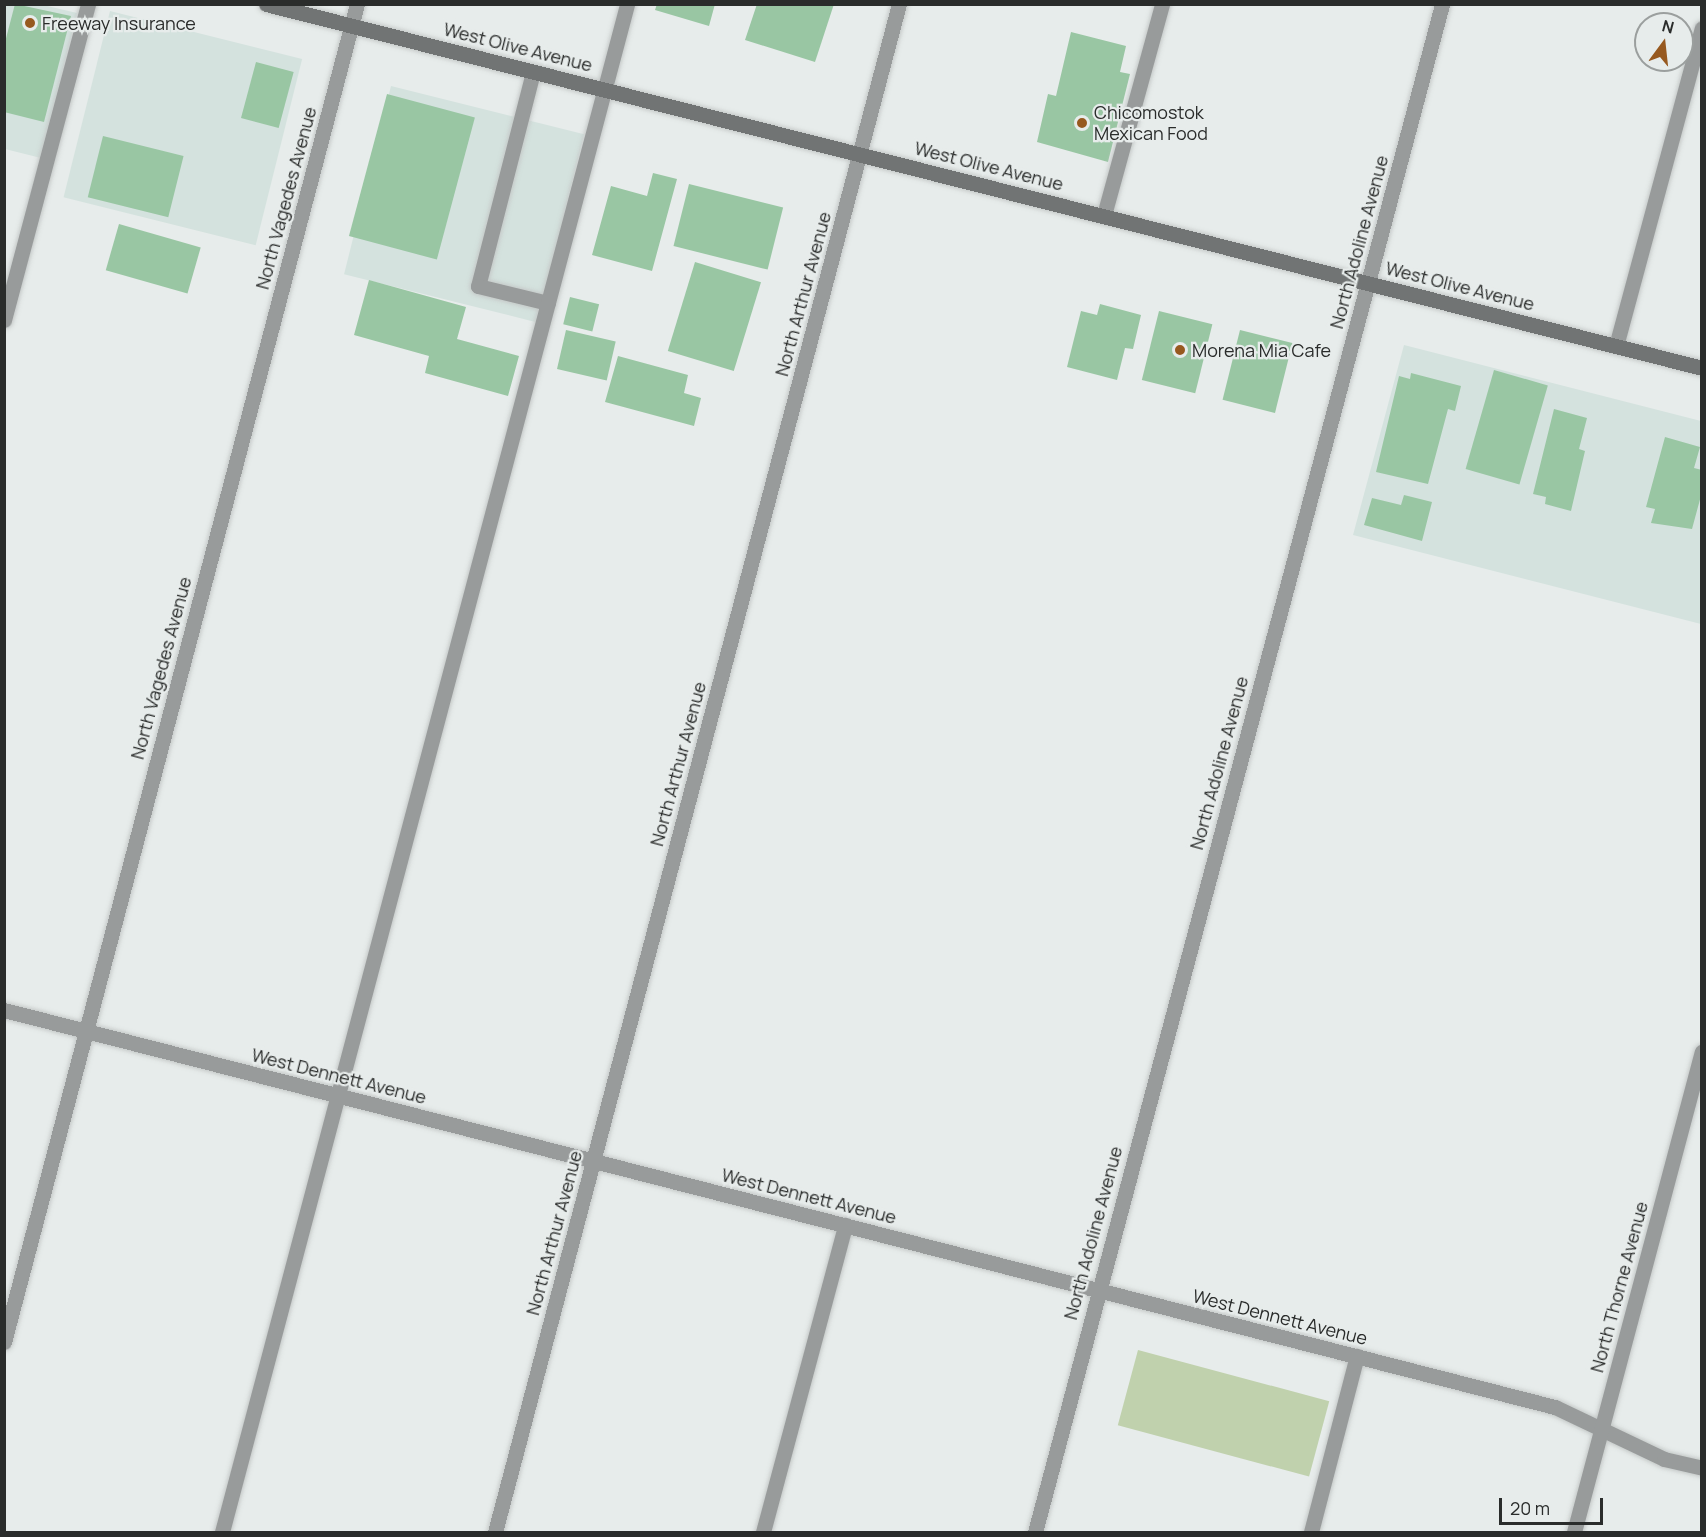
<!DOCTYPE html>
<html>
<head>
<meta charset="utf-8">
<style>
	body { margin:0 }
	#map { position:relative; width:1706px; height:1537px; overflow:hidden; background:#e7eceb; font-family:Manrope,sans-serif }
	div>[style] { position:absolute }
	.built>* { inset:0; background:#d4e2de; transform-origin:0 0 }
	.green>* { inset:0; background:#c0d1ad; transform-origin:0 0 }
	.building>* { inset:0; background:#99c6a3; transform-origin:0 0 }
	.roads { filter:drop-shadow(0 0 2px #c5c9c8) drop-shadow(0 0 2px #c5c9c8) }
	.lane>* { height:15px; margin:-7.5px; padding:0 7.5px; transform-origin:7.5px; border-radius:7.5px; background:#989b9b }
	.street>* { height:15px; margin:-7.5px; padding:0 7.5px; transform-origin:7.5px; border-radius:7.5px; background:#989b9b }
	.secondary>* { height:15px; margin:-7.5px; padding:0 7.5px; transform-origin:7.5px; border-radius:7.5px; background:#717474 }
	.dots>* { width:16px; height:16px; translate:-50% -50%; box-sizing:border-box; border:3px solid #e7eceb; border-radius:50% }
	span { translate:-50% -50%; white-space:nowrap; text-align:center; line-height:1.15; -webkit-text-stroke:4.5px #e7eceb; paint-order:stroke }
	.poi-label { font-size:18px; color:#2a2c2b }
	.left { translate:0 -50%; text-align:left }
	.street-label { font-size:18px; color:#2a2c2b }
	.frame { position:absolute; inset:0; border:6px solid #2a2c2b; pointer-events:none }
	.north { position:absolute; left:1634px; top:12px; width:60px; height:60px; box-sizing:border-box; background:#e7eceb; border:2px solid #9b9f9e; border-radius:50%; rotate:15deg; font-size:16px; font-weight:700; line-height:24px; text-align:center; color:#2a2c2b }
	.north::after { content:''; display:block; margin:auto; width:21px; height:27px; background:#97591f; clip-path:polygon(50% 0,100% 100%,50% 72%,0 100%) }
	.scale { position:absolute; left:1499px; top:1498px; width:104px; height:27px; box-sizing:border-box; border:3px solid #2a2c2b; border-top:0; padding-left:8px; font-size:18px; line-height:21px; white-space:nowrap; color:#2a2c2b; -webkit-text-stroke:4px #e7eceb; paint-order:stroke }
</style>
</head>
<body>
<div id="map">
	<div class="built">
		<div style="clip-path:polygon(4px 5px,43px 5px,77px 13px,41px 158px,5px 149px)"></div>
		<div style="left:110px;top:11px;width:198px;height:192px;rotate:14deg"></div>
		<div style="left:391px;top:86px;width:199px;height:194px;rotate:14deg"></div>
		<div style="clip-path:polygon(1404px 345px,1701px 421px,1701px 624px,1353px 535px)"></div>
	</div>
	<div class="green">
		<div style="left:1138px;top:1350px;width:198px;height:78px;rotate:15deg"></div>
	</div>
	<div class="building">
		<div style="clip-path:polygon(15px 4px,71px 16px,44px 122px,4px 112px,4px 46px)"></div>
		<div style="clip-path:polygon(657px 4px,715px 4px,709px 26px,655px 10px)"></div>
		<div style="clip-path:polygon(757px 4px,834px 4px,815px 62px,745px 40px)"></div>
		<div style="clip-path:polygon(1071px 32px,1126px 46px,1120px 72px,1130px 74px,1108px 162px,1037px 142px,1048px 94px,1056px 96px)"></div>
		<div style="left:256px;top:62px;width:39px;height:58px;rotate:15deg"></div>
		<div style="left:387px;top:94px;width:91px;height:147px;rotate:15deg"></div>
		<div style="left:103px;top:136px;width:83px;height:63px;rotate:14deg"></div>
		<div style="clip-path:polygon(653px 173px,677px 179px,652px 271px,592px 255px,611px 186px,647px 196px)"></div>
		<div style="left:689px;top:184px;width:97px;height:64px;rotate:14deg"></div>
		<div style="left:119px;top:224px;width:85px;height:48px;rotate:16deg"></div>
		<div style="left:695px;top:262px;width:69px;height:93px;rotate:17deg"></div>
		<div style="clip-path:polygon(369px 280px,466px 307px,457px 339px,519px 356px,508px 396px,425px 373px,429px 356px,354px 335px)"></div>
		<div style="left:570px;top:297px;width:30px;height:28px;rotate:14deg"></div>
		<div style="clip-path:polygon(1100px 304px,1141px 315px,1133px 349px,1125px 348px,1117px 380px,1067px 367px,1081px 311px,1097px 315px)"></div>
		<div style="left:1159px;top:311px;width:55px;height:71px;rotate:14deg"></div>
		<div style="left:566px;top:330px;width:51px;height:40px;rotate:13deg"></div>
		<div style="left:1240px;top:330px;width:54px;height:72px;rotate:14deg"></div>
		<div style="clip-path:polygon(618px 356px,688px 375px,684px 393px,701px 398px,694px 426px,605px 402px)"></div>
		<div style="left:1494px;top:370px;width:56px;height:103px;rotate:16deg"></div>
		<div style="clip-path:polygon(1411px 373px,1461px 386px,1455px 411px,1448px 409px,1428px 484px,1376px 472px,1399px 376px,1410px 379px)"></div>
		<div style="clip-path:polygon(1554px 409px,1587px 418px,1579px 449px,1585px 451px,1571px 511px,1545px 504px,1546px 497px,1533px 494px)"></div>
		<div style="clip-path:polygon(1665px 437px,1700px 447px,1694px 468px,1702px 470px,1702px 492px,1692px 529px,1651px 523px,1655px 509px,1646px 507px)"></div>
		<div style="clip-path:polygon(1404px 495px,1432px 502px,1422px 541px,1364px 525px,1372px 498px,1401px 505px)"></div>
	</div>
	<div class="roads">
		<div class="lane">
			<div style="left:533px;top:72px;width:221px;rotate:104.4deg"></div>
			<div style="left:478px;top:286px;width:72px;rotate:13.7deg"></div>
			<div style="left:1104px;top:215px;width:219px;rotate:-74.6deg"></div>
			<div style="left:4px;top:320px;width:327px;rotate:-75.1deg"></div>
			<div style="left:1616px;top:346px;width:329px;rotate:-74.9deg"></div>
			<div style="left:222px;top:1532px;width:1581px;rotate:-75.15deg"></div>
			<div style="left:763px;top:1532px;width:318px;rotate:-75deg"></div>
			<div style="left:1311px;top:1532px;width:182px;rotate:-75.4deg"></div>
		</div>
		<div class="street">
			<div style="left:4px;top:1010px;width:1601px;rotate:14.36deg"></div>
			<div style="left:1555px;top:1407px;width:121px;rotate:25.5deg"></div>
			<div style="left:1664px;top:1459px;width:39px;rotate:13deg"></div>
			<div style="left:4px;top:1342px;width:1384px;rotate:-75.22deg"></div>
			<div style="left:495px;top:1532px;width:1581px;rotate:-75.19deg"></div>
			<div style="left:1035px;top:1532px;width:1581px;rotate:-75.08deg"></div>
			<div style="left:1574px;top:1532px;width:497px;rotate:-75.1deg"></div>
		</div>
		<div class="secondary">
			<div style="left:266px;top:4px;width:1481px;rotate:14.22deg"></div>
		</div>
	</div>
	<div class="dots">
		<div style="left:30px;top:23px;background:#97591f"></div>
		<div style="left:1082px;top:123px;background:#97591f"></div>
		<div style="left:1180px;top:350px;background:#97591f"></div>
	</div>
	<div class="poi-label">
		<span class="left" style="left:42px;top:23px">Freeway Insurance</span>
		<span class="left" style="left:1094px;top:123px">Chicomostok<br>Mexican Food</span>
		<span class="left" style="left:1192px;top:350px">Morena Mia Cafe</span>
	</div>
	<div class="street-label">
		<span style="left:518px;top:47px;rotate:14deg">West Olive Avenue</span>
		<span style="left:989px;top:166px;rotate:14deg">West Olive Avenue</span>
		<span style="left:286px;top:198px;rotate:-75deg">North Vagedes Avenue</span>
		<span style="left:1359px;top:242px;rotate:-75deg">North Adoline Avenue</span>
		<span style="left:1460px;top:286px;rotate:14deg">West Olive Avenue</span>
		<span style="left:803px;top:294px;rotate:-75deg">North Arthur Avenue</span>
		<span style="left:161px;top:668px;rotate:-75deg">North Vagedes Avenue</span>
		<span style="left:1219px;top:763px;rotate:-75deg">North Adoline Avenue</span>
		<span style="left:678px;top:764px;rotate:-75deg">North Arthur Avenue</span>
		<span style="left:339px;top:1076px;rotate:14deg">West Dennett Avenue</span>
		<span style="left:809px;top:1196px;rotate:14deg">West Dennett Avenue</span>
		<span style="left:554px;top:1233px;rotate:-75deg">North Arthur Avenue</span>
		<span style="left:1093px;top:1233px;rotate:-75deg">North Adoline Avenue</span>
		<span style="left:1619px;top:1287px;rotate:-75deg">North Thorne Avenue</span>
		<span style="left:1280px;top:1317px;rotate:14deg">West Dennett Avenue</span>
	</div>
	<div class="frame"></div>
	<div class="north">N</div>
	<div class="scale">20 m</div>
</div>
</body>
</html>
